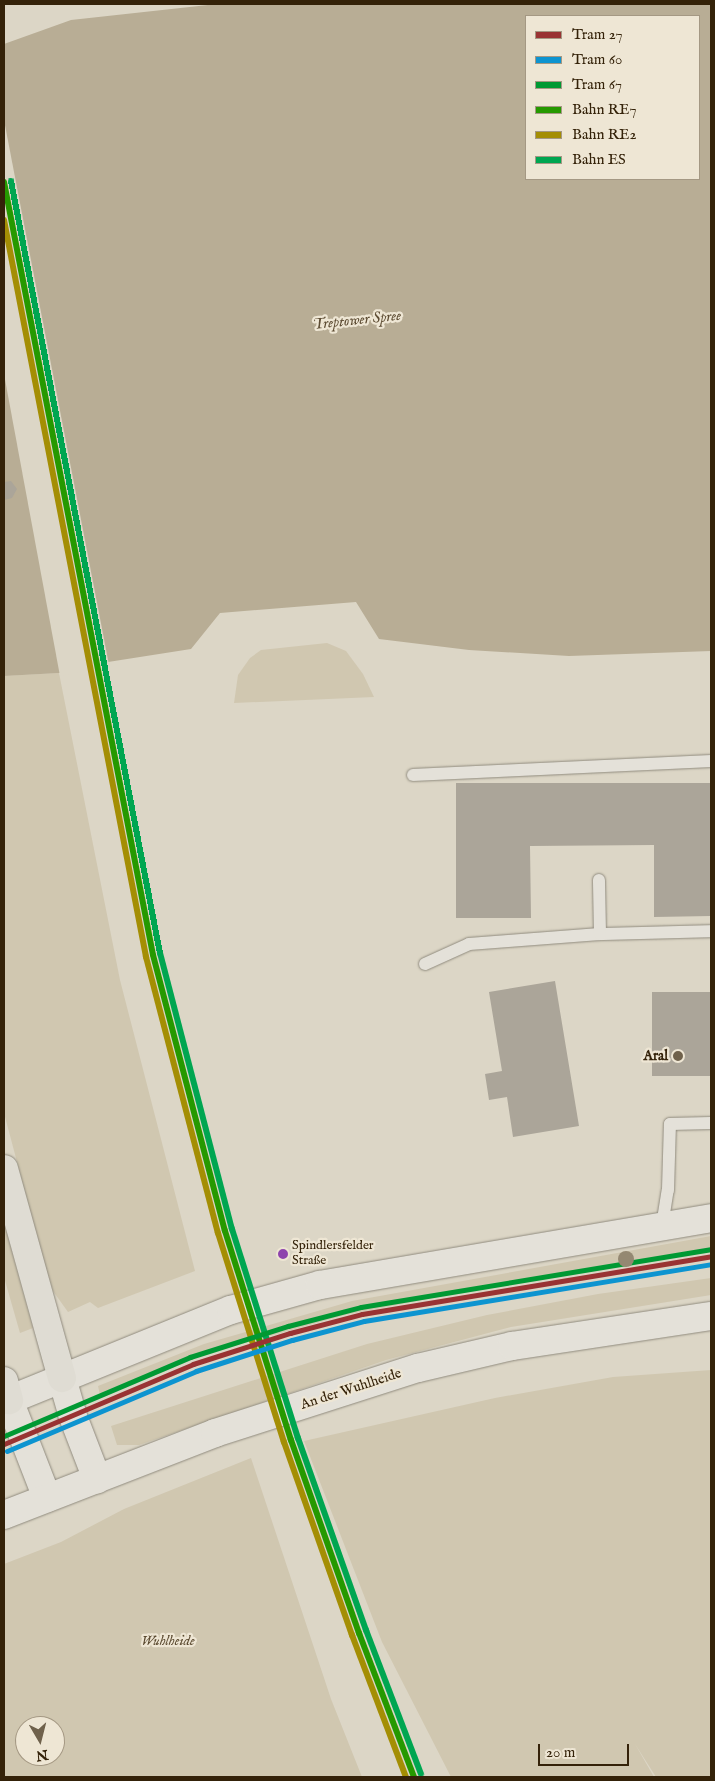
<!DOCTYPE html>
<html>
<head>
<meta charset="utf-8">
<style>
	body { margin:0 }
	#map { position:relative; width:715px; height:1781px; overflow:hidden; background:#dcd6c6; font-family:"IM FELL English",serif }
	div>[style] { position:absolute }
	.green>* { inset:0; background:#d0c7b0 }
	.water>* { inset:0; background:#b8ad95 }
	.pier>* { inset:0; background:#dcd6c6 }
	.building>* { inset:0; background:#aba599; transform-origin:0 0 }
	.roads { filter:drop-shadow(0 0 1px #908b7e) drop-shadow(0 0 1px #908b7e) }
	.service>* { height:12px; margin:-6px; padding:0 6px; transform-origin:6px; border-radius:6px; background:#e4e1d9 }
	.secondary>* { height:28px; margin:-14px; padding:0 14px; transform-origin:14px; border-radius:14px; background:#e4e1d9 }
	.trunk>* { height:28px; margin:-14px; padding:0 14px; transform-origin:14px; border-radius:14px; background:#dfdcd3 }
	.rail-1>* { height:6px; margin:-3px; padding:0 3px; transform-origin:3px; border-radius:3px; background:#269900 }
	.rail-2>* { height:6px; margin:-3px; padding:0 3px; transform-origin:3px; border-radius:3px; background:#a48e04 }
	.rail-3>* { height:6px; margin:-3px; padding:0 3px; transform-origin:3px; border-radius:3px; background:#00a651 }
	.tram-1>* { height:5px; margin:-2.5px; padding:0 2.5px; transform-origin:2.5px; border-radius:2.5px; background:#933 }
	.tram-2>* { height:5px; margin:-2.5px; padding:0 2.5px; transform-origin:2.5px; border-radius:2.5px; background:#0d94d0 }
	.tram-3>* { height:5px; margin:-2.5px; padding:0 2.5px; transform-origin:2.5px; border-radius:2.5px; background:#093 }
	.trees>* { width:16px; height:16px; margin:-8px; border-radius:50%; background:#948872 }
	.dots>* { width:14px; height:14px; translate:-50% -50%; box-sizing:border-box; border:2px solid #eee6d4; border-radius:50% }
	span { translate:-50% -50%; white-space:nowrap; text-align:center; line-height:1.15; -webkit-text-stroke:4.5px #eee6d4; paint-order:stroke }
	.bus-label { font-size:13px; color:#342209 }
	.left { translate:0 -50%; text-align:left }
	.poi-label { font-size:14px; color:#342209; font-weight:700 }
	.right { translate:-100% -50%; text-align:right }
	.street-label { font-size:14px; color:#342209 }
	.park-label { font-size:14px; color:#59482e; font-style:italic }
	.water-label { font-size:15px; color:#5d4c33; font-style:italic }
	.frame { position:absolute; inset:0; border:5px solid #342209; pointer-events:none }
	.legend { position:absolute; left:525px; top:15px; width:175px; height:165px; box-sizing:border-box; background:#eee6d4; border:1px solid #a49883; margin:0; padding:6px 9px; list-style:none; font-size:15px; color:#342209 }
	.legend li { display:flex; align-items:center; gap:10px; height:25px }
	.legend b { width:25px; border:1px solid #a49883 }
	.north { position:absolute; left:15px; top:1716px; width:50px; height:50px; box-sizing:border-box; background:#eee6d4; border:1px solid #a49883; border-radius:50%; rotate:172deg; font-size:14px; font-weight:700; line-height:20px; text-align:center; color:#342209 }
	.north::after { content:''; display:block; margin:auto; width:18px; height:22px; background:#6f614b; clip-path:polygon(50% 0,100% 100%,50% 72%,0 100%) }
	.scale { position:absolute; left:538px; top:1744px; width:91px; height:22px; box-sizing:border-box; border:2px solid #342209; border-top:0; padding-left:6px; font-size:15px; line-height:18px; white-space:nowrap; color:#342209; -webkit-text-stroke:4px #eee6d4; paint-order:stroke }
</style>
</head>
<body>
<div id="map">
	<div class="green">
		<div style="clip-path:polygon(327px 643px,346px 651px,363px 674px,374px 697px,234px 703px,238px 675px,250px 658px,261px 650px)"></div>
		<div style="clip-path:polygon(59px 673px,120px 980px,195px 1271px,98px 1308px,90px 1302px,68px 1312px,53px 1291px,46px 1271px,4px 1113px,4px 676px)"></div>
		<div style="clip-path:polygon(4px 1222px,33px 1328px,20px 1333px,4px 1277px)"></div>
		<div style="clip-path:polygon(711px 1236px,711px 1249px,473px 1290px,345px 1315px,198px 1356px,100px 1395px,98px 1386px,204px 1344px,352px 1301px)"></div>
		<div style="clip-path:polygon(711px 1278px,711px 1295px,511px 1327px,386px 1360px,139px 1445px,117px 1445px,111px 1426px,367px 1344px,487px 1315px,598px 1294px)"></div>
		<div style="clip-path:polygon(711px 1370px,711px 1777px,656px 1777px,635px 1744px,654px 1777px,451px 1777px,382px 1642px,304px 1441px,495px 1398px,613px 1377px)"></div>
		<div style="clip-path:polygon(evenodd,251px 1458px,331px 1699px,362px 1777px,4px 1777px,4px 1564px,61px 1542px,124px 1509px,251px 1458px,25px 1726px,55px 1726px,55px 1756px,25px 1756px,25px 1726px)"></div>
	</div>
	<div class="water">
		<div style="clip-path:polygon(evenodd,217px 4px,711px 4px,711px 651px,569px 656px,469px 650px,379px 639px,356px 602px,220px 613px,191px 649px,108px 662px,59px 673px,4px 676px,4px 44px,71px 20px,217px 4px,526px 16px,699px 16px,699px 179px,526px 179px,526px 16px)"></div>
	</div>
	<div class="pier">
		<div style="clip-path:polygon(4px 120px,109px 665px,60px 676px,4px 374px)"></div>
	</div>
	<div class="building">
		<div style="clip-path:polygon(11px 481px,17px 489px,12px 498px,4px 500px,4px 482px)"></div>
		<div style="clip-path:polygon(456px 783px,711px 783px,711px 916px,654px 917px,654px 845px,530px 846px,531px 918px,456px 918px)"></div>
		<div style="clip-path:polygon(555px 981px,579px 1126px,513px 1137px,507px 1097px,489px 1100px,485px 1074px,502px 1071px,489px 992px)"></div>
		<div style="left:711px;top:992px;width:84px;height:59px;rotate:90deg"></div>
	</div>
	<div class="roads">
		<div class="service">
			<div style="left:413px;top:775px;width:298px;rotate:-2.7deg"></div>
			<div style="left:600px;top:934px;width:111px;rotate:-1.5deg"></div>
			<div style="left:425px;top:964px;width:48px;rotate:-24.4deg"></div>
			<div style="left:469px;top:944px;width:131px;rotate:-4.4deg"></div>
			<div style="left:600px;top:934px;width:54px;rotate:-91.1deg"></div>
			<div style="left:662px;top:1226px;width:36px;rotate:-81deg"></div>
			<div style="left:668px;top:1190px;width:66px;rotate:-88.3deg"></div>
			<div style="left:670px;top:1124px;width:41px;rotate:-1.4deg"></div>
		</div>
		<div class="secondary">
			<div style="left:62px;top:1378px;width:37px;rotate:74deg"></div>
			<div style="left:72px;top:1414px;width:70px;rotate:69deg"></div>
			<div style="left:9px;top:1400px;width:105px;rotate:68.8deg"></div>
			<div style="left:4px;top:1402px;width:245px;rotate:-22.1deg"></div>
			<div style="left:231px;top:1310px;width:92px;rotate:-15.7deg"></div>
			<div style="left:320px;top:1285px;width:397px;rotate:-9.7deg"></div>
			<div style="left:4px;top:1515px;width:226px;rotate:-21.2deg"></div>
			<div style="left:215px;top:1433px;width:213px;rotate:-17.8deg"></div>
			<div style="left:418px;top:1368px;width:97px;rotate:-13.2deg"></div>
			<div style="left:512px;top:1346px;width:201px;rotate:-8.6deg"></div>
		</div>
		<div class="trunk">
			<div style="left:4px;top:1169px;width:217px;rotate:74.5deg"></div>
			<div style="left:4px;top:1381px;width:20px;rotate:75deg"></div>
		</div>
	</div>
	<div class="rail-1">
		<div style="left:4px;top:182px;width:787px;rotate:79.09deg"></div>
		<div style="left:153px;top:955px;width:285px;rotate:75.4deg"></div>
		<div style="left:225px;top:1231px;width:219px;rotate:72.5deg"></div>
		<div style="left:291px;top:1440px;width:205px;rotate:70.6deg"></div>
		<div style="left:359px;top:1633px;width:154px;rotate:69.1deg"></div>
	</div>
	<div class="rail-2">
		<div style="left:4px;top:220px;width:751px;rotate:79.09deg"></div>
		<div style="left:146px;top:957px;width:285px;rotate:75.4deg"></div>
		<div style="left:218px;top:1233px;width:219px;rotate:72.5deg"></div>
		<div style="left:284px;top:1442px;width:205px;rotate:70.6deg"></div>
		<div style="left:352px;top:1635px;width:152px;rotate:69.2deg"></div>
	</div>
	<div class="rail-3">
		<div style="left:11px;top:181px;width:786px;rotate:79.08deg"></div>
		<div style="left:160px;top:953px;width:285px;rotate:75.4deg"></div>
		<div style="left:232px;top:1229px;width:219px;rotate:72.5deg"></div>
		<div style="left:298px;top:1438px;width:204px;rotate:70.5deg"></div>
		<div style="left:366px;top:1630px;width:154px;rotate:69.1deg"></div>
	</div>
	<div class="tram-1">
		<div style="left:4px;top:1444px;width:205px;rotate:-22.9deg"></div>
		<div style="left:193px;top:1364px;width:102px;rotate:-17.7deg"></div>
		<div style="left:290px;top:1333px;width:74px;rotate:-14.8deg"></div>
		<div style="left:362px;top:1314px;width:354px;rotate:-9.4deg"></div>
	</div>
	<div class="tram-2">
		<div style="left:7px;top:1451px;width:205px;rotate:-22.9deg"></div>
		<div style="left:196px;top:1371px;width:101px;rotate:-17.9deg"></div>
		<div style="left:292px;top:1340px;width:74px;rotate:-14.8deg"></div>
		<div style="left:364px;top:1321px;width:352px;rotate:-9.3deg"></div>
	</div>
	<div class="tram-3">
		<div style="left:4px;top:1436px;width:202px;rotate:-23deg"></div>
		<div style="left:190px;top:1357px;width:103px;rotate:-17.6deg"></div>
		<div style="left:288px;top:1326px;width:75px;rotate:-14.6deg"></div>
		<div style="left:361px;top:1307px;width:354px;rotate:-9.4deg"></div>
	</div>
	<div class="trees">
		<div style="left:626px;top:1259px"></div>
	</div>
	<div class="dots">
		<div style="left:678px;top:1056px;background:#6f614b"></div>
		<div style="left:283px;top:1254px;background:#8e44ad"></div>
	</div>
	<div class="bus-label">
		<span class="left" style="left:292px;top:1254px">Spindlersfelder<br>Straße</span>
	</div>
	<div class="poi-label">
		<span class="right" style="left:668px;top:1056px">Aral</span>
	</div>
	<div class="street-label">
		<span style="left:351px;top:1389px;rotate:-18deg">An der Wuhlheide</span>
	</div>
	<div class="park-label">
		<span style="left:168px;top:1641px">Wuhlheide</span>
	</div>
	<div class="water-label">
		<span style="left:357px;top:320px;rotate:-6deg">Treptower Spree</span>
	</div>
	<div class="frame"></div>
	<ul class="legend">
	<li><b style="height:6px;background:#933"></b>Tram 27</li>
	<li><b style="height:6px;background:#0d94d0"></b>Tram 60</li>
	<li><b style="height:6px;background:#093"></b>Tram 67</li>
	<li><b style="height:6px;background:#269900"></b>Bahn RE7</li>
	<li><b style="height:6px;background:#a48e04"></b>Bahn RE2</li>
	<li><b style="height:6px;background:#00a651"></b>Bahn ES</li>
	</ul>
	<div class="north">N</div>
	<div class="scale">20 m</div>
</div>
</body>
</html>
